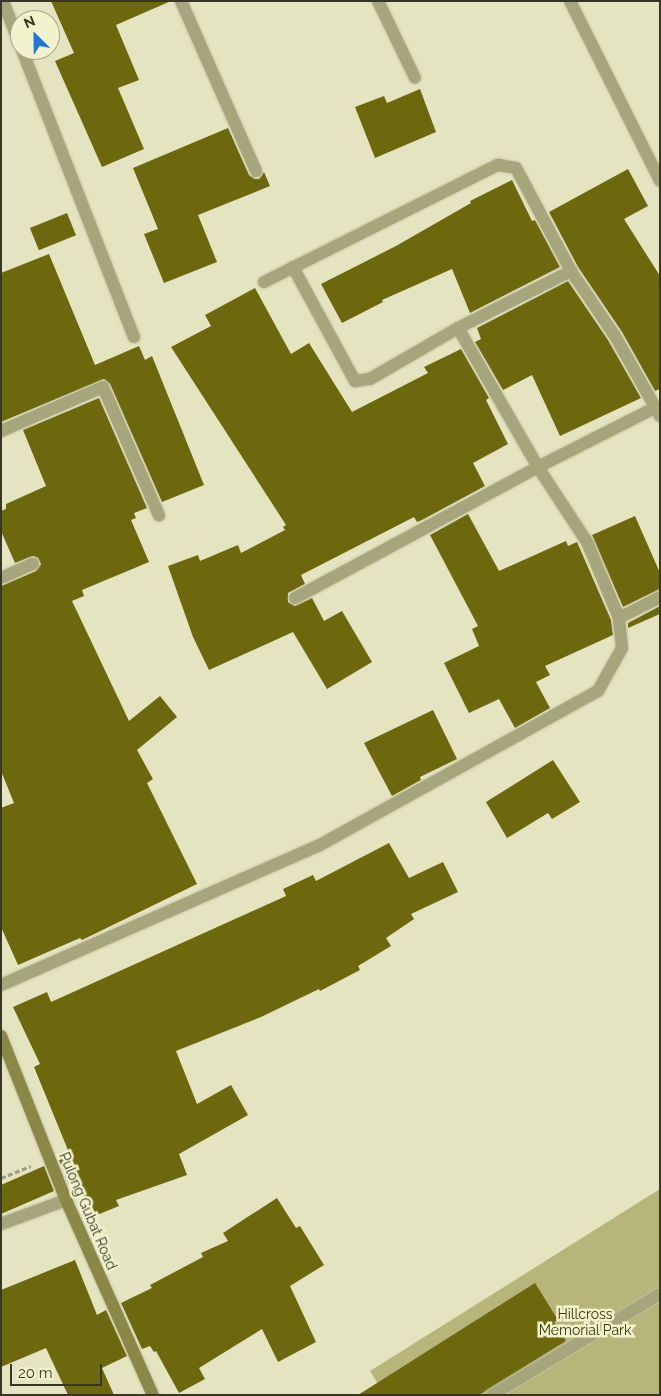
<!DOCTYPE html>
<html>
<head>
<meta charset="utf-8">
<style>
	body { margin:0 }
	#map { position:relative; width:661px; height:1396px; overflow:hidden; background:#e5e4c0; font-family:Raleway,sans-serif }
	div>[style] { position:absolute }
	.green>* { inset:0; background:#b8b57a }
	.building>* { inset:0; background:#6d680e; transform-origin:0 0 }
	.path>* { height:3px; margin-top:-1.5px; transform-origin:0; background:repeating-linear-gradient(90deg,#9f9e83 0 5px,transparent 0 7.5px) }
	.roads { filter:drop-shadow(0 0 1px #c2c1a2) drop-shadow(0 0 1px #c2c1a2) }
	.lane>* { height:12px; margin:-6px; padding:0 6px; transform-origin:6px; border-radius:6px; background:#a7a57b }
	.street>* { height:12px; margin:-6px; padding:0 6px; transform-origin:6px; border-radius:6px; background:#a7a57b }
	.secondary>* { height:12px; margin:-6px; padding:0 6px; transform-origin:6px; border-radius:6px; background:#8b8746 }
	span { translate:-50% -50%; white-space:nowrap; text-align:center; line-height:1.15; -webkit-text-stroke:5px #f2f2cd; paint-order:stroke }
	.street-label { font-size:14px; color:#373728 }
	.park-label { font-size:14px; color:#3b380a }
	.frame { position:absolute; inset:0; border:2px solid #373728; pointer-events:none }
	.north { position:absolute; left:10px; top:10px; width:50px; height:50px; box-sizing:border-box; background:#f2f2cd; border:1px solid #a7a78b; border-radius:50%; rotate:337deg; font-size:14px; font-weight:700; line-height:20px; text-align:center; color:#373728 }
	.north::after { content:''; display:block; margin:auto; width:18px; height:22px; background:#1d76df; clip-path:polygon(50% 0,100% 100%,50% 72%,0 100%) }
	.scale { position:absolute; left:10px; top:1364px; width:92px; height:22px; box-sizing:border-box; border:2px solid #373728; border-top:0; padding-left:6px; font-size:15px; line-height:18px; white-space:nowrap; color:#373728; -webkit-text-stroke:4px #f2f2cd; paint-order:stroke }
</style>
</head>
<body>
<div id="map">
	<div class="green">
		<div style="clip-path:polygon(660px 1189px,660px 1395px,385px 1395px,370px 1371px)"></div>
	</div>
	<div class="building">
		<div style="clip-path:polygon(51px 1px,171px 1px,116px 25px,139px 80px,118px 88px,144px 149px,102px 167px,55px 61px,74px 53px)"></div>
		<div style="clip-path:polygon(420px 89px,436px 132px,375px 158px,355px 107px,384px 96px,387px 103px)"></div>
		<div style="clip-path:polygon(228px 128px,249px 175px,255px 179px,259px 179px,264px 172px,270px 186px,198px 215px,217px 262px,164px 283px,144px 234px,158px 229px,133px 168px)"></div>
		<div style="clip-path:polygon(628px 169px,648px 206px,624px 219px,660px 276px,660px 389px,655px 391px,622px 332px,578px 267px,549px 212px)"></div>
		<div style="clip-path:polygon(512px 180px,532px 221px,535px 220px,560px 267px,470px 313px,452px 269px,382px 300px,383px 302px,342px 323px,321px 284px,396px 246px,471px 203px,470px 201px)"></div>
		<div style="left:67px;top:213px;width:24px;height:40px;rotate:68deg"></div>
		<div style="clip-path:polygon(49px 254px,95px 365px,139px 346px,145px 360px,152px 356px,204px 485px,162px 502px,110px 384px,104px 379px,1px 422px,1px 273px)"></div>
		<div style="clip-path:polygon(568px 281px,608px 340px,641px 398px,560px 436px,532px 375px,503px 390px,475px 342px,481px 339px,477px 328px)"></div>
		<div style="clip-path:polygon(255px 288px,291px 354px,309px 343px,352px 412px,428px 373px,424px 367px,461px 349px,489px 398px,486px 400px,508px 444px,473px 463px,485px 486px,422px 520px,417px 522px,414px 517px,301px 575px,305px 584px,288px 593px,288px 602px,295px 606px,312px 598px,324px 621px,342px 611px,372px 662px,327px 689px,293px 632px,209px 670px,193px 637px,168px 566px,198px 555px,200px 561px,238px 545px,241px 553px,285px 530px,283px 527px,286px 525px,171px 347px,211px 326px,205px 315px)"></div>
		<div style="clip-path:polygon(99px 398px,147px 508px,134px 513px,136px 518px,131px 520px,149px 562px,82px 590px,84px 596px,72px 601px,129px 721px,160px 696px,177px 717px,137px 750px,153px 779px,147px 783px,197px 884px,82px 940px,80px 938px,18px 965px,1px 927px,1px 808px,14px 803px,1px 771px,1px 586px,36px 571px,41px 564px,38px 558px,33px 556px,15px 563px,1px 531px,1px 511px,6px 509px,6px 504px,46px 486px,23px 430px)"></div>
		<div style="clip-path:polygon(468px 514px,499px 571px,566px 541px,568px 546px,577px 542px,611px 620px,613px 635px,545px 666px,550px 675px,536px 682px,550px 708px,515px 728px,499px 699px,469px 713px,444px 663px,479px 646px,472px 629px,478px 626px,430px 535px)"></div>
		<div style="clip-path:polygon(635px 516px,660px 573px,660px 589px,623px 607px,592px 535px)"></div>
		<div style="clip-path:polygon(660px 606px,660px 614px,628px 628px,628px 623px)"></div>
		<div style="clip-path:polygon(433px 710px,457px 759px,420px 777px,421px 780px,392px 796px,364px 743px)"></div>
		<div style="clip-path:polygon(553px 760px,580px 802px,552px 819px,548px 813px,507px 838px,486px 802px)"></div>
		<div style="clip-path:polygon(389px 843px,409px 878px,443px 862px,458px 892px,411px 914px,414px 919px,386px 938px,391px 946px,358px 966px,360px 970px,320px 991px,319px 989px,261px 1017px,176px 1051px,197px 1104px,231px 1085px,248px 1115px,179px 1154px,187px 1175px,116px 1200px,119px 1206px,92px 1217px,78px 1180px,69px 1185px,59px 1160px,70px 1155px,34px 1067px,40px 1064px,13px 1007px,47px 992px,51px 1002px,286px 896px,283px 889px,313px 875px,316px 881px)"></div>
		<div style="clip-path:polygon(44px 1166px,54px 1191px,1px 1214px,1px 1185px)"></div>
		<div style="clip-path:polygon(277px 1198px,296px 1228px,300px 1226px,324px 1265px,290px 1286px,316px 1342px,278px 1362px,262px 1329px,199px 1368px,205px 1379px,179px 1393px,156px 1351px,154px 1352px,150px 1346px,142px 1349px,121px 1303px,152px 1288px,150px 1285px,203px 1257px,201px 1253px,228px 1241px,223px 1233px)"></div>
		<div style="clip-path:polygon(75px 1260px,97px 1315px,106px 1310px,127px 1356px,102px 1368px,114px 1395px,68px 1395px,46px 1348px,1px 1367px,1px 1290px)"></div>
		<div style="clip-path:polygon(535px 1283px,558px 1320px,554px 1322px,566px 1341px,479px 1395px,358px 1395px)"></div>
	</div>
	<div class="path">
		<div style="left:1px;top:1178px;width:32px;rotate:-22deg"></div>
	</div>
	<div class="roads">
		<div class="lane">
			<div style="left:1px;top:578px;width:35px;rotate:-24deg"></div>
			<div style="left:492px;top:1395px;width:196px;rotate:-31deg"></div>
		</div>
		<div class="street">
			<div style="left:3px;top:1px;width:47px;rotate:68.9deg"></div>
			<div style="left:181px;top:1px;width:186px;rotate:66.2deg"></div>
			<div style="left:378px;top:1px;width:85px;rotate:64.3deg"></div>
			<div style="left:570px;top:1px;width:201px;rotate:63.4deg"></div>
			<div style="left:22px;top:50px;width:308px;rotate:68.7deg"></div>
			<div style="left:293px;top:267px;width:130px;rotate:61.5deg"></div>
			<div style="left:355px;top:381px;width:15px;rotate:-8deg"></div>
			<div style="left:370px;top:379px;width:102px;rotate:-30.1deg"></div>
			<div style="left:458px;top:328px;width:127px;rotate:-26.8deg"></div>
			<div style="left:264px;top:282px;width:262px;rotate:-26.6deg"></div>
			<div style="left:498px;top:165px;width:18px;rotate:9deg"></div>
			<div style="left:516px;top:168px;width:117px;rotate:61.9deg"></div>
			<div style="left:571px;top:271px;width:78px;rotate:55.9deg"></div>
			<div style="left:615px;top:336px;width:92px;rotate:60.6deg"></div>
			<div style="left:1px;top:431px;width:111px;rotate:-23.3deg"></div>
			<div style="left:103px;top:387px;width:140px;rotate:66.4deg"></div>
			<div style="left:295px;top:598px;width:276px;rotate:-28.3deg"></div>
			<div style="left:538px;top:467px;width:131px;rotate:-26.8deg"></div>
			<div style="left:619px;top:618px;width:46px;rotate:-27.1deg"></div>
			<div style="left:1px;top:985px;width:346px;rotate:-23.7deg"></div>
			<div style="left:318px;top:846px;width:320px;rotate:-29deg"></div>
			<div style="left:598px;top:691px;width:49px;rotate:-60.8deg"></div>
			<div style="left:622px;top:648px;width:30px;rotate:-96deg"></div>
			<div style="left:619px;top:618px;width:82px;rotate:-112.8deg"></div>
			<div style="left:587px;top:542px;width:90px;rotate:-123.2deg"></div>
			<div style="left:538px;top:467px;width:160px;rotate:-119.9deg"></div>
			<div style="left:1px;top:1224px;width:69px;rotate:-20.3deg"></div>
		</div>
		<div class="secondary">
			<div style="left:1px;top:1036px;width:176px;rotate:68.4deg"></div>
			<div style="left:66px;top:1200px;width:214px;rotate:66deg"></div>
		</div>
	</div>
	<div class="street-label">
		<span style="left:88px;top:1211px;rotate:67deg">Pulong Gubat Road</span>
	</div>
	<div class="park-label">
		<span style="left:585px;top:1322px">Hillcross<br>Memorial Park</span>
	</div>
	<div class="frame"></div>
	<div class="north">N</div>
	<div class="scale">20 m</div>
</div>
</body>
</html>
